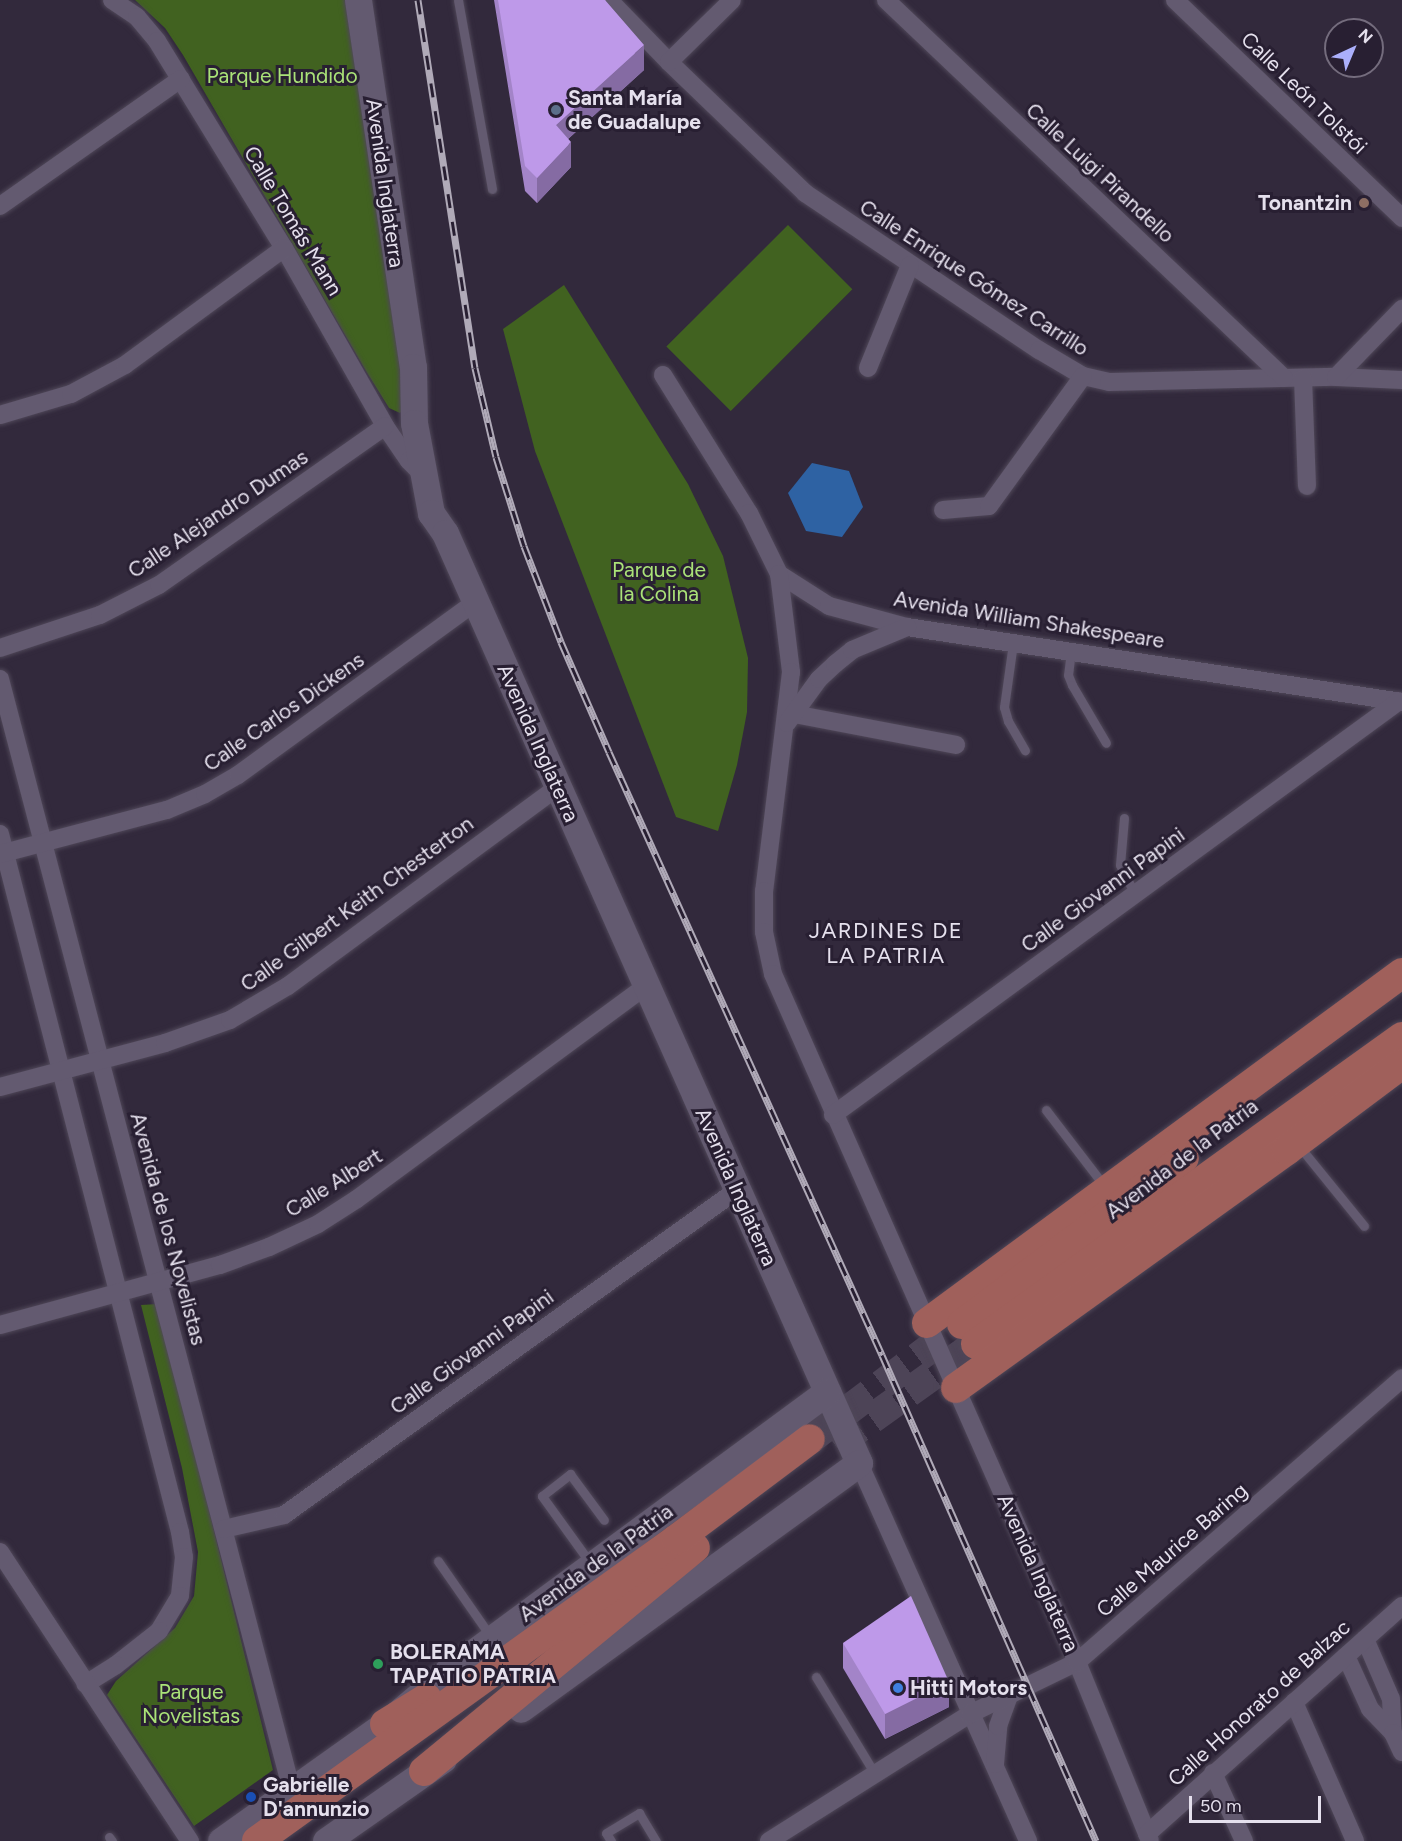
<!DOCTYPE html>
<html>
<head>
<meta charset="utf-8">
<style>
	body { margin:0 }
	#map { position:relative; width:1402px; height:1841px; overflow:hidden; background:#32293c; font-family:Figtree,sans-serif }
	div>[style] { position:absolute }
	.green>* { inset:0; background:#416220; transform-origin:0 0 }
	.water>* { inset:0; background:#2e62a3 }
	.primary-tunnel>* { height:30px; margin-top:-15px; transform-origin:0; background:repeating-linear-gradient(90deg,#4d4457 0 30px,transparent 0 45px) }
	.roads { filter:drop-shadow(0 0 2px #4f4758) drop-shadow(0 0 2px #4f4758) }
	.lane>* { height:9px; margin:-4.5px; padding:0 4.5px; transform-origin:4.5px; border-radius:4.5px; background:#635a70 }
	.street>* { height:18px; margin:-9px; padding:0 9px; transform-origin:9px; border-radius:9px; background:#635a70 }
	.secondary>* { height:27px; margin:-13.5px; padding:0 13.5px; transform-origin:13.5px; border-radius:13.5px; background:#635a70 }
	.primary>* { height:30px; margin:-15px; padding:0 15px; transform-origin:15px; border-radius:15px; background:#a0605b }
	.rail>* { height:7px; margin-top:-3.5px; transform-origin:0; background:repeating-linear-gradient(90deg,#281f32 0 14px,#b0aab8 0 28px); box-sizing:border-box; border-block:2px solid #b0aab8 }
	.wall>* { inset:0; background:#a384c8 }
	.shaded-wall>* { inset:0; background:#856ba3 }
	.building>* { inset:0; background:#be99e9 }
	.dots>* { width:16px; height:16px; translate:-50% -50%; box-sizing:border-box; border:3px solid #281f32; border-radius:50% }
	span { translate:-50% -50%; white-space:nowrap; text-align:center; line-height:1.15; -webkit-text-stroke:6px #281f32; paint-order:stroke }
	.park-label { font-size:21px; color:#aae278 }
	.street-label { font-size:21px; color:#e5e0ed }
	.poi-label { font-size:21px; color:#e5e0ed; font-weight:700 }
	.left { translate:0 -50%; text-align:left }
	.right { translate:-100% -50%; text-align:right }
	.neighbourhood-label { font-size:22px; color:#e5e0ed; letter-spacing:1.5px }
	.north { position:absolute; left:1324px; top:18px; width:60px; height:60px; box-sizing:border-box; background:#281f32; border:2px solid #746c7d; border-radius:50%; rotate:44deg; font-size:16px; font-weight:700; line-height:24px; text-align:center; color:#e5e0ed }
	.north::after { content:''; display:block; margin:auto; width:21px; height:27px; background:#abaffb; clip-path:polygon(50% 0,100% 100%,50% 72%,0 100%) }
	.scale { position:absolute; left:1189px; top:1796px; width:132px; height:27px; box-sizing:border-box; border:3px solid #e5e0ed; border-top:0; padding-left:8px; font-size:18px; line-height:21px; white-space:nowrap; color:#e5e0ed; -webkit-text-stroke:4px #281f32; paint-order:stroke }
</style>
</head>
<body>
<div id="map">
	<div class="green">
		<div style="clip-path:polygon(135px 0,345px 0,407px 405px,400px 413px,389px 408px,366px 371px,183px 55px,165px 28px)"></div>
		<div style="left:788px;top:225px;width:91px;height:172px;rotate:45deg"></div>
		<div style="clip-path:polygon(564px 285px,688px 484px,723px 556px,748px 658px,747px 712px,737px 765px,718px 831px,676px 817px,535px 451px,503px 329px)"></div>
		<div style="clip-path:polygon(158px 1304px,273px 1770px,194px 1826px,107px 1695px,116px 1681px,175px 1628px,194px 1596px,198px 1552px,182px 1468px,141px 1305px)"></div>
	</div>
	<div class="water">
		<div style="clip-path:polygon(812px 463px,849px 471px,863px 507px,842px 537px,806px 531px,788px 493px)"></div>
	</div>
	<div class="primary-tunnel">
		<div style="left:810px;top:1439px;width:191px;rotate:-37.1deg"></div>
		<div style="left:835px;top:1445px;width:173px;rotate:-35.6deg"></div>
	</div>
	<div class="roads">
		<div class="lane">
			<div style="left:458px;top:0;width:192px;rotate:79.8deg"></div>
			<div style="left:1013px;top:643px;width:65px;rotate:98deg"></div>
			<div style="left:1004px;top:707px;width:15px;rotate:74deg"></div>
			<div style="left:1008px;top:721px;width:34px;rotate:60deg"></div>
			<div style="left:1071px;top:651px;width:24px;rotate:97deg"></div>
			<div style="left:1068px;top:675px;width:11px;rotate:68deg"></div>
			<div style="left:1072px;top:685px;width:67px;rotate:59.6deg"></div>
			<div style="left:1124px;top:818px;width:47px;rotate:94.9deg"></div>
			<div style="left:1120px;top:865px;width:33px;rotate:63deg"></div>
			<div style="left:1046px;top:1110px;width:97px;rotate:52.5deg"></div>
			<div style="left:1299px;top:1146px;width:103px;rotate:50.9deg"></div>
			<div style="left:438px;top:1561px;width:93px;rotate:55.1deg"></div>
			<div style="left:591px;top:1564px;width:84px;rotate:-125.8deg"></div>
			<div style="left:542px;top:1496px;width:36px;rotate:-38deg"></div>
			<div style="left:570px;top:1474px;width:57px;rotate:53.5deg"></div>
			<div style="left:816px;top:1677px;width:114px;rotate:58.7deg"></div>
			<div style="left:109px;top:1837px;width:5px;rotate:53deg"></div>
			<div style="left:611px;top:1841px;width:9px;rotate:-122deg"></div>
			<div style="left:606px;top:1833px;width:39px;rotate:-31deg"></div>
			<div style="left:639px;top:1813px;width:33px;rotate:59deg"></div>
		</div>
		<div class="street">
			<div style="left:112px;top:0;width:30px;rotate:34deg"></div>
			<div style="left:137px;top:17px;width:31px;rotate:50deg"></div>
			<div style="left:157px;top:41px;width:243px;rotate:58.5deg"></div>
			<div style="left:284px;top:248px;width:205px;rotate:60.4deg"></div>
			<div style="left:385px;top:426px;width:42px;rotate:55.6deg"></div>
			<div style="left:409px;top:461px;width:20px;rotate:45deg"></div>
			<div style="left:609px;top:0;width:86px;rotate:45.9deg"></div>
			<div style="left:669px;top:62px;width:189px;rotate:43.9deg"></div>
			<div style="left:805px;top:193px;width:282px;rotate:33.9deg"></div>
			<div style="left:1039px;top:350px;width:51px;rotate:30.6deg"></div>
			<div style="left:1083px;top:376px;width:27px;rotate:13deg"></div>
			<div style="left:1109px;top:382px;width:227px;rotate:-1.3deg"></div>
			<div style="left:1336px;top:377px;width:66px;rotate:2.6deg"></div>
			<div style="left:886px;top:0;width:549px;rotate:43.52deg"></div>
			<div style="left:1175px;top:0;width:315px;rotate:43.8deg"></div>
			<div style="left:669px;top:62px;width:88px;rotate:-44.5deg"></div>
			<div style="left:0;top:206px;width:221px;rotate:-35.1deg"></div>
			<div style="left:868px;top:368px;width:111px;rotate:-67.8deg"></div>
			<div style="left:663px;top:375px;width:163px;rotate:58.1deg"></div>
			<div style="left:749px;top:513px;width:68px;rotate:63.8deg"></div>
			<div style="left:779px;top:574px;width:59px;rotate:32.6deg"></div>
			<div style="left:829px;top:606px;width:81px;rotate:15.1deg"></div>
			<div style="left:907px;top:627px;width:501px;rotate:8.62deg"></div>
			<div style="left:1336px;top:377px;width:95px;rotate:-45.9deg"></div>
			<div style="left:1303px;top:378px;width:108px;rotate:87.9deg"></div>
			<div style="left:0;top:415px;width:74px;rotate:-16.5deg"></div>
			<div style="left:71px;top:394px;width:61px;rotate:-28.2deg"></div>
			<div style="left:125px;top:365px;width:197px;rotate:-36.3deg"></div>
			<div style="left:943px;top:510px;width:46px;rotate:-5deg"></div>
			<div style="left:989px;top:506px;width:160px;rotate:-54.1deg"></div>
			<div style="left:779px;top:574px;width:99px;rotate:83deg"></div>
			<div style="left:791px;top:672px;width:221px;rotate:97deg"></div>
			<div style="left:764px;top:891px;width:41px;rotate:90deg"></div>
			<div style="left:764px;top:932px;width:43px;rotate:77.9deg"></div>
			<div style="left:773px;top:974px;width:752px;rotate:66.16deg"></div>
			<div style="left:1077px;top:1662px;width:193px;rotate:67.8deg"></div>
			<div style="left:0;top:648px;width:105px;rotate:-18.3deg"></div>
			<div style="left:100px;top:615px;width:66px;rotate:-27deg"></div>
			<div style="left:159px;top:585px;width:276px;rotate:-35.1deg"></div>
			<div style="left:0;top:679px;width:1150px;rotate:75.29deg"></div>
			<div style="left:794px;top:714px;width:165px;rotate:10.8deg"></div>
			<div style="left:787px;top:723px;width:54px;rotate:-54deg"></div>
			<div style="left:819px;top:679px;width:22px;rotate:-43deg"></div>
			<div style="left:835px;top:664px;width:22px;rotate:-39deg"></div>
			<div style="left:852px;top:650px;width:60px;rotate:-22.7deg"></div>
			<div style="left:0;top:834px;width:721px;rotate:75.54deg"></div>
			<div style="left:180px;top:1532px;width:25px;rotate:81deg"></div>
			<div style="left:184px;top:1557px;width:39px;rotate:96deg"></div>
			<div style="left:180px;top:1596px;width:41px;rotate:121deg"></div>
			<div style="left:159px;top:1631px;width:55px;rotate:141.7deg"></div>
			<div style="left:116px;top:1665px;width:36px;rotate:148deg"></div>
			<div style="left:0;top:854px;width:173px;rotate:-14.8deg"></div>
			<div style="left:167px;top:810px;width:41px;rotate:-22.8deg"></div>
			<div style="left:205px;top:794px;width:38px;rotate:-30deg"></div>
			<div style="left:238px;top:775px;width:292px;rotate:-36.1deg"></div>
			<div style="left:0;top:1087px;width:171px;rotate:-14.9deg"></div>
			<div style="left:165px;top:1043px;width:69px;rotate:-19.5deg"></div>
			<div style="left:230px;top:1020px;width:67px;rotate:-30.4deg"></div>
			<div style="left:288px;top:986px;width:335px;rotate:-36.4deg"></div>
			<div style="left:833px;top:1115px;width:701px;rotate:-36.18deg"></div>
			<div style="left:0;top:1325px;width:228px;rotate:-15.3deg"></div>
			<div style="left:220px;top:1265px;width:52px;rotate:-20.2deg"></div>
			<div style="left:269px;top:1247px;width:54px;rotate:-25.1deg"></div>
			<div style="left:318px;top:1224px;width:46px;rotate:-32.7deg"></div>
			<div style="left:357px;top:1199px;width:359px;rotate:-36.4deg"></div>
			<div style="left:859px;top:1463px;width:414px;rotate:65.9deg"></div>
			<div style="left:224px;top:1529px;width:62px;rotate:-13.1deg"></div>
			<div style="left:284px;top:1515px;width:558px;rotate:-35.66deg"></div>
			<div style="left:0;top:1552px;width:346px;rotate:56.7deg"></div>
			<div style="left:1365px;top:1639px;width:65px;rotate:66.6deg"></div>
			<div style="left:1391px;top:1699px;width:34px;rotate:87deg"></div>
			<div style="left:1346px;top:1656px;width:58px;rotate:65.6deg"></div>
			<div style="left:1370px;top:1709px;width:33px;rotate:46deg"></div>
			<div style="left:1393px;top:1733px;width:21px;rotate:65deg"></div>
			<div style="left:1294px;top:1702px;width:152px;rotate:66.3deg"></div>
			<div style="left:995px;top:1764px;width:38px;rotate:-85deg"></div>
			<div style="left:998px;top:1726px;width:32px;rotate:-70deg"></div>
			<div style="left:1213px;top:1773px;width:75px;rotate:65.5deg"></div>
			<div style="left:1147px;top:1834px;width:342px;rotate:-41.8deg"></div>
			<div style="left:769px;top:1841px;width:238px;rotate:-32.3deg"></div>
			<div style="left:970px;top:1714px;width:119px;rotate:-25.9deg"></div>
			<div style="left:1077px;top:1662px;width:432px;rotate:-41.1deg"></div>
		</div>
		<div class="secondary">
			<div style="left:358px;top:0;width:371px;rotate:81.5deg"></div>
			<div style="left:413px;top:367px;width:56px;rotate:89deg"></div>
			<div style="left:414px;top:423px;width:92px;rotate:79.3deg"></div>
			<div style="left:431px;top:513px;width:24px;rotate:55deg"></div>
			<div style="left:445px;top:533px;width:1018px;rotate:66deg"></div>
			<div style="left:859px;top:1463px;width:418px;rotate:144deg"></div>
			<div style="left:221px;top:1841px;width:201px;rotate:-35.5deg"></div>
			<div style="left:385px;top:1724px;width:81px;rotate:-40deg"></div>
			<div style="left:447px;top:1672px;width:472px;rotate:-36.4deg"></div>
			<div style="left:326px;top:1841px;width:143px;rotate:-35deg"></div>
		</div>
		<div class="primary">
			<div style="left:927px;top:1323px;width:590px;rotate:-36.38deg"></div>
			<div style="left:962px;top:1324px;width:277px;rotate:-36.8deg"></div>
			<div style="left:976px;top:1344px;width:525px;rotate:-35.78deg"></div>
			<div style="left:956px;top:1388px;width:408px;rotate:-35.7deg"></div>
			<div style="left:1287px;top:1150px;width:144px;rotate:-36.8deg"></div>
			<div style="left:385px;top:1724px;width:49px;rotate:-31.8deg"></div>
			<div style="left:424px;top:1771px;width:351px;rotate:-39.5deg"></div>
			<div style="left:257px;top:1841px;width:517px;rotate:-35.72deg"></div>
			<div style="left:677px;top:1539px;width:166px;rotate:-36.9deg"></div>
		</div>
	</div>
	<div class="rail">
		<div style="left:418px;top:0;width:372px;rotate:81.2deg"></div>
		<div style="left:475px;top:368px;width:91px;rotate:76.7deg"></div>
		<div style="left:496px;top:457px;width:93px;rotate:72.5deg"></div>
		<div style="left:524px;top:546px;width:103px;rotate:68.9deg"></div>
		<div style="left:561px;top:642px;width:120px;rotate:66.4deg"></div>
		<div style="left:609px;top:752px;width:662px;rotate:65.64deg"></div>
		<div style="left:882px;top:1355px;width:531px;rotate:66.23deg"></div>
	</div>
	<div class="wall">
		<div style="clip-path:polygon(494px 0,605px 0,644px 70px,568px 139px,571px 167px,537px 203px,525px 191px)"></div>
		<div style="clip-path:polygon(843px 1643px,949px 1707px,885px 1739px,843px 1668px)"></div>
	</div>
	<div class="shaded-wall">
		<div style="clip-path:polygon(644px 45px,644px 70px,556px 150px,556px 125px)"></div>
		<div style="clip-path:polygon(571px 142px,571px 167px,537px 203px,537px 178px)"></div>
		<div style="clip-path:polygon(949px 1682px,949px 1707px,885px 1739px,885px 1714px)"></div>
	</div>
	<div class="building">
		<div style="clip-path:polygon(498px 0,605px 0,644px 45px,556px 125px,571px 142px,537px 178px,525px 166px)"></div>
		<div style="clip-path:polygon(911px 1596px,949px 1682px,885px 1714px,843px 1643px)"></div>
	</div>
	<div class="dots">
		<div style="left:556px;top:110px;background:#5c6f8a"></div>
		<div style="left:1364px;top:203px;background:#8d6e63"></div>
		<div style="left:378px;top:1664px;background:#2e9e5b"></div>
		<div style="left:898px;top:1688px;background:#3f7fe0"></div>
		<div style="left:251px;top:1797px;background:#1a4fb4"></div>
	</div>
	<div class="park-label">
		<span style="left:282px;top:76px">Parque Hundido</span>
		<span style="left:659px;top:582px">Parque de<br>la Colina</span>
		<span style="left:191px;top:1704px">Parque<br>Novelistas</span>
	</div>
	<div class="street-label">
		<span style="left:1304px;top:93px;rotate:44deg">Calle León Tolstói</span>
		<span style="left:1100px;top:173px;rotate:43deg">Calle Luigi Pirandello</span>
		<span style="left:385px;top:183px;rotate:82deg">Avenida Inglaterra</span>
		<span style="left:293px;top:221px;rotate:59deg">Calle Tomás Mann</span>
		<span style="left:974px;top:278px;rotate:33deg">Calle Enrique Gómez Carrillo</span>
		<span style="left:218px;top:514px;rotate:-34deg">Calle Alejandro Dumas</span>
		<span style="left:1029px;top:620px;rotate:9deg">Avenida William Shakespeare</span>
		<span style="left:284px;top:712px;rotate:-35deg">Calle Carlos Dickens</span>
		<span style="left:538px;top:743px;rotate:66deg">Avenida Inglaterra</span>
		<span style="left:1103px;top:890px;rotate:-36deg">Calle Giovanni Papini</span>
		<span style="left:357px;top:904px;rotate:-36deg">Calle Gilbert Keith Chesterton</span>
		<span style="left:1182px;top:1159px;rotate:-37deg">Avenida de la Patria</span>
		<span style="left:334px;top:1183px;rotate:-32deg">Calle Albert</span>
		<span style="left:736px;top:1187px;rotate:66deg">Avenida Inglaterra</span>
		<span style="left:168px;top:1229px;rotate:75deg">Avenida de los Novelistas</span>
		<span style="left:472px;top:1352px;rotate:-36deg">Calle Giovanni Papini</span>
		<span style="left:1172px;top:1550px;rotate:-41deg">Calle Maurice Baring</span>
		<span style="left:596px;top:1563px;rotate:-36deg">Avenida de la Patria</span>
		<span style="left:1038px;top:1573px;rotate:66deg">Avenida Inglaterra</span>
		<span style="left:1259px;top:1703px;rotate:-42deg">Calle Honorato de Balzac</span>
	</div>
	<div class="poi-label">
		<span class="left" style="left:568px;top:110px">Santa María<br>de Guadalupe</span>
		<span class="right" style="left:1352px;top:203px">Tonantzin</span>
		<span class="left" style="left:390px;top:1664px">BOLERAMA<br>TAPATIO PATRIA</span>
		<span class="left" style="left:910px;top:1688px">Hitti Motors</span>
		<span class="left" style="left:263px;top:1797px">Gabrielle<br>D'annunzio</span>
	</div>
	<div class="neighbourhood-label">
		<span style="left:886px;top:943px">JARDINES DE<br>LA PATRIA</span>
	</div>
	<div class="north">N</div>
	<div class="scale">50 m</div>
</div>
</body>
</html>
